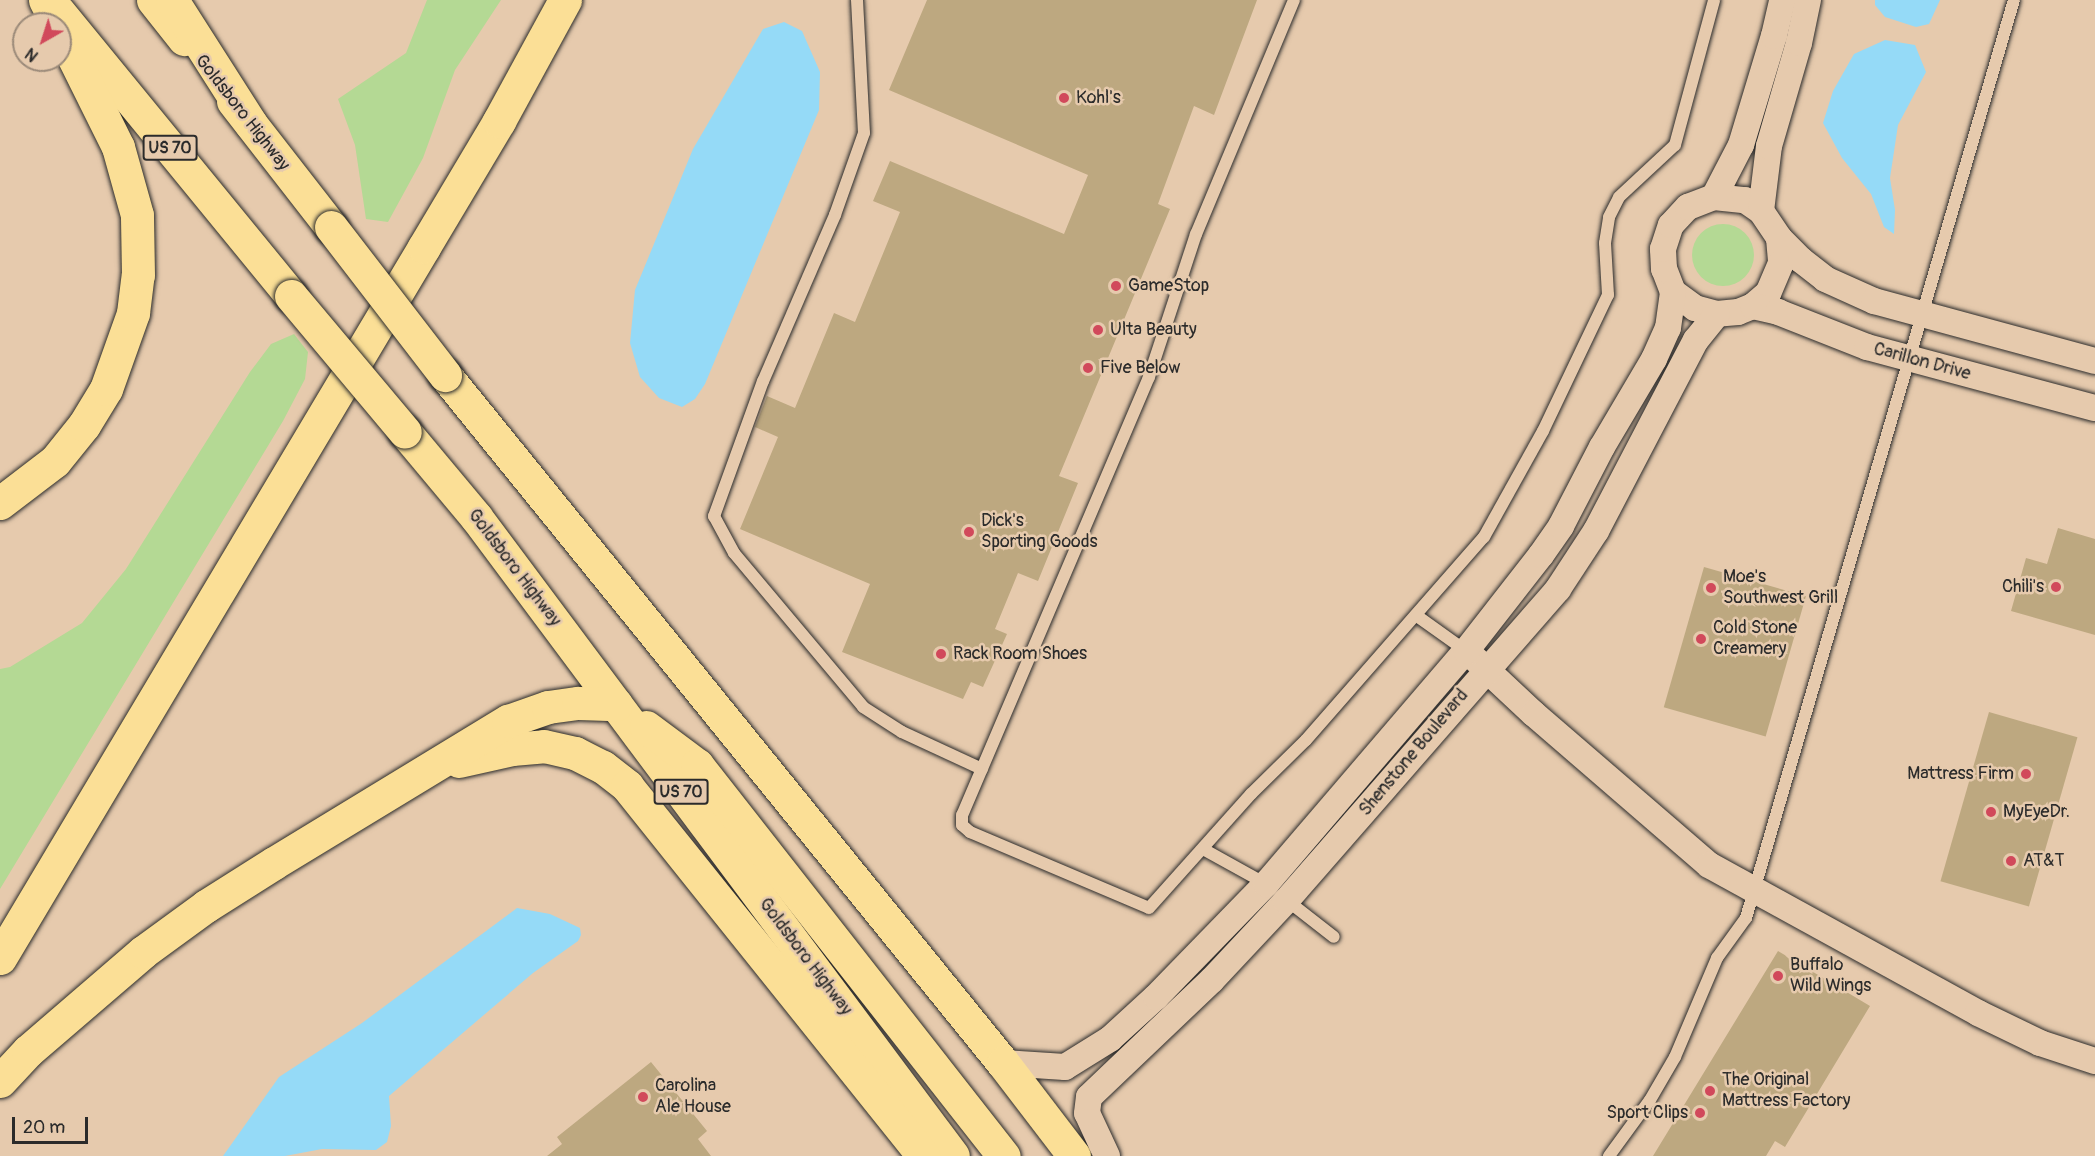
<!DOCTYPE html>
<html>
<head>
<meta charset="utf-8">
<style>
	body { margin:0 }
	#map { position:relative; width:2095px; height:1156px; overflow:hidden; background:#e6caad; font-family:Pangolin,sans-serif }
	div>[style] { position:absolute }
	.green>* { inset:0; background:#b4d994 }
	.round { border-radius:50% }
	.water>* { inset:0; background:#95daf7 }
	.building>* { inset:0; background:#bda880; transform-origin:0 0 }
	.roads { filter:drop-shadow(0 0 2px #2b2b2b) drop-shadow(0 0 2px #2b2b2b) }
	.service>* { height:12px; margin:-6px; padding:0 6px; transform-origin:6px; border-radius:6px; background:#e6caad }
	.minor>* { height:26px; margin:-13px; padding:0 13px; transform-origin:13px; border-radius:13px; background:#e6caad }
	.primary>* { height:33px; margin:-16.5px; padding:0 16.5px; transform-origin:16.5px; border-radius:16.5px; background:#fbdf96 }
	.motorway>* { height:33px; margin:-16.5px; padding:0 16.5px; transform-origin:16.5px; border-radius:16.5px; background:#fbdf96 }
	.bridges { filter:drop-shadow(0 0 2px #2b2b2b) drop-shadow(0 0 2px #2b2b2b) }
	.primary-bridge>* { height:33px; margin:-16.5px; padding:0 16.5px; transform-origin:16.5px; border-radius:16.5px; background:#fbdf96 }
	.dots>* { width:16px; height:16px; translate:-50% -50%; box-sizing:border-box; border:3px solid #e6caad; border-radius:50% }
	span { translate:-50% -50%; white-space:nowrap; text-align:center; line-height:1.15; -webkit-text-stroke:5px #e6caad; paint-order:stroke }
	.shield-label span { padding:2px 4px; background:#e6caad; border:2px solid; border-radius:4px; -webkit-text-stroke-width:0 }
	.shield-label { font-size:16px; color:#2b2b2b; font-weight:700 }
	.poi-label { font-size:18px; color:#2b2b2b }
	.left { translate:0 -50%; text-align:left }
	.right { translate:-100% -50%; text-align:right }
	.street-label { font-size:18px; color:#2b2b2b }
	.north { position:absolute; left:12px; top:12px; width:60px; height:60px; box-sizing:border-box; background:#e6caad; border:2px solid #9b8a79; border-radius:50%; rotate:219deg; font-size:16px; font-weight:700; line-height:24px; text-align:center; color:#2b2b2b }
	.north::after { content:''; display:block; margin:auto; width:21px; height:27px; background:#d1495b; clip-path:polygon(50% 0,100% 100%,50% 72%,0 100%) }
	.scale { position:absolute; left:12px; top:1117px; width:76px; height:27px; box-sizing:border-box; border:3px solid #2b2b2b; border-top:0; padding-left:8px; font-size:18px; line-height:21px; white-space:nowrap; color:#2b2b2b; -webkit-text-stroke:4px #e6caad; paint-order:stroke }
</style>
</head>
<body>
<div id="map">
	<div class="green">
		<div style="clip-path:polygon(427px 0,501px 0,455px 70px,423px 158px,388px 222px,366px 219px,355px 145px,338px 99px,406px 53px)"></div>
		<div class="round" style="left:1692px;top:224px;width:62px;height:62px"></div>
		<div style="clip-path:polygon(294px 334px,308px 352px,305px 379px,283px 421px,0 889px,0 669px,10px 667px,82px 623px,126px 569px,250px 372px,271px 344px)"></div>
	</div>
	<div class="water">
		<div style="clip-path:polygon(1875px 0,1940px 0,1929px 24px,1916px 27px,1885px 17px,1875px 5px)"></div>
		<div style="clip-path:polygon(784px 22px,802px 31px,820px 72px,819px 110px,705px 384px,695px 399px,682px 407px,659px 398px,640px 377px,630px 343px,635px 290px,693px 149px,763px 29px)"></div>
		<div style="clip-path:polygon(1885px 40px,1915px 45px,1926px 72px,1898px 125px,1890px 178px,1895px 210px,1894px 234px,1884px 227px,1871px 194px,1842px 158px,1823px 123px,1833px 91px,1854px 54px)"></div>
		<div style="clip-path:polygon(517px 908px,550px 914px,580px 928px,581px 935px,578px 941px,533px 973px,389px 1096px,391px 1126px,387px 1142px,376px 1150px,322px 1149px,285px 1156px,223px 1156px,279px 1077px,362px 1023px)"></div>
	</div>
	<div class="building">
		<div style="clip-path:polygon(927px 0,1257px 0,1214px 115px,1194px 106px,1158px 204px,1170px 209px,1059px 476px,1078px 483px,1038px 581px,1018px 573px,995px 629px,1007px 634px,983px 687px,971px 682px,963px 699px,842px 652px,870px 584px,740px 529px,778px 437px,755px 427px,767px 396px,795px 408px,834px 313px,855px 322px,900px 212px,873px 201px,890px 161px,1064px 234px,1088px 175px,889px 90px)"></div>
		<div style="clip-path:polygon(2058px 528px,2095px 539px,2095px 635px,2011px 611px,2026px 558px,2047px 564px)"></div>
		<div style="left:1704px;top:567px;width:106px;height:146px;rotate:16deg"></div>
		<div style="left:1989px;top:712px;width:92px;height:176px;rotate:16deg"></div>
		<div style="clip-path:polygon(1778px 951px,1870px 1006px,1785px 1147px,1775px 1141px,1766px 1156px,1653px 1156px)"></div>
		<div style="clip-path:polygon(651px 1062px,707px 1131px,698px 1139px,711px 1156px,547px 1156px,562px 1144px,557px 1137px)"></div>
	</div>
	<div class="roads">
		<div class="service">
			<div style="left:857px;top:0;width:133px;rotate:87deg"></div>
			<div style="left:864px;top:133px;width:87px;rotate:109.5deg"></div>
			<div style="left:835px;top:215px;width:181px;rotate:113.4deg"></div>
			<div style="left:763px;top:381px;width:144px;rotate:109.9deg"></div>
			<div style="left:714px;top:516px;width:42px;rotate:61.6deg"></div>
			<div style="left:734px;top:553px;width:201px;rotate:50deg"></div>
			<div style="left:863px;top:707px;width:46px;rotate:32.7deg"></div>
			<div style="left:902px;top:732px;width:88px;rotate:24.8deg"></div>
			<div style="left:1294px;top:0;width:254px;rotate:112.7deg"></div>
			<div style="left:1196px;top:234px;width:151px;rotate:108.2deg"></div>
			<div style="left:1149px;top:377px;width:476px;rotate:113.1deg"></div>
			<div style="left:962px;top:815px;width:10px;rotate:90deg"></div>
			<div style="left:962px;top:825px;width:11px;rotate:41deg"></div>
			<div style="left:970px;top:832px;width:194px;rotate:23deg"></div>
			<div style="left:1149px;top:908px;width:153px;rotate:-48.2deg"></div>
			<div style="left:1251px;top:794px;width:77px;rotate:-44.5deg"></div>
			<div style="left:1306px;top:740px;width:270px;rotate:-48.8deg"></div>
			<div style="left:1484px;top:537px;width:121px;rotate:-60.9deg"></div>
			<div style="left:1543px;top:431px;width:151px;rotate:-64.5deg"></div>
			<div style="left:1608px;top:295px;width:52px;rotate:-93.3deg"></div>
			<div style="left:1605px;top:243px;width:26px;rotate:-81deg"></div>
			<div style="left:1609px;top:217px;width:22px;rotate:-63deg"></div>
			<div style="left:1619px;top:197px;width:76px;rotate:-42.9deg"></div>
			<div style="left:1675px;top:145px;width:150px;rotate:-74.9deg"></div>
			<div style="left:1417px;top:616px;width:60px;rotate:35.5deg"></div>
			<div style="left:1203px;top:849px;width:74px;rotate:29deg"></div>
			<div style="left:1284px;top:898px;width:63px;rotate:38deg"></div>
			<div style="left:1609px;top:1156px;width:69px;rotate:-53.8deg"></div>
			<div style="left:1650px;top:1100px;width:50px;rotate:-59.8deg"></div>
			<div style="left:1675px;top:1057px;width:108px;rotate:-67deg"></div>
			<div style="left:1717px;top:958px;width:49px;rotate:-54.1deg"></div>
			<div style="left:1746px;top:918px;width:956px;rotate:-73.73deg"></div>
		</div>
		<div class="minor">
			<div style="left:1714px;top:197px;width:31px;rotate:6deg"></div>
			<div style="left:1745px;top:200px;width:19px;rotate:35deg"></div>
			<div style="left:1761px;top:211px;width:32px;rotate:56deg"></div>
			<div style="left:1779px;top:238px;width:25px;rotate:85deg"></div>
			<div style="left:1781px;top:263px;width:33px;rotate:113deg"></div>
			<div style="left:1768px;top:293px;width:20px;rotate:139deg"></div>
			<div style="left:1753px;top:306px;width:16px;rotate:158deg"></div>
			<div style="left:1738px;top:312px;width:21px;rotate:175deg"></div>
			<div style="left:1717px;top:314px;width:23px;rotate:-165deg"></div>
			<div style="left:1695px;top:308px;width:27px;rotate:-144deg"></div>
			<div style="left:1673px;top:292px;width:25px;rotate:-111deg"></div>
			<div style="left:1664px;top:269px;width:20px;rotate:-93deg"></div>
			<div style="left:1663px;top:249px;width:25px;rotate:-72deg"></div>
			<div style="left:1671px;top:225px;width:25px;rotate:-47deg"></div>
			<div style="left:1688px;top:207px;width:28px;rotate:-21deg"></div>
			<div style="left:1714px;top:197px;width:59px;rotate:-62.6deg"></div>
			<div style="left:1741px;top:145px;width:114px;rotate:-73.2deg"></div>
			<div style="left:1774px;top:36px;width:37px;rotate:-77deg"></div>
			<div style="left:1761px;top:211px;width:65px;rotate:-83deg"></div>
			<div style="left:1769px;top:146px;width:107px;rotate:-73.8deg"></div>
			<div style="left:1799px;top:43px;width:44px;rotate:-78.2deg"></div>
			<div style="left:1779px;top:238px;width:31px;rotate:45deg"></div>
			<div style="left:1801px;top:260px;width:31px;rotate:38deg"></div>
			<div style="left:1825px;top:279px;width:54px;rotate:24.2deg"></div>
			<div style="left:1874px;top:301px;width:229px;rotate:15.2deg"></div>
			<div style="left:1753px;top:306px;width:26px;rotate:13deg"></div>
			<div style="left:1778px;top:312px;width:96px;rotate:21.5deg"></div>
			<div style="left:1867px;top:347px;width:236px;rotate:15deg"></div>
			<div style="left:1473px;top:657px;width:83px;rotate:43.1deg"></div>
			<div style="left:1534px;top:714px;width:231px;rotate:40.8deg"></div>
			<div style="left:1709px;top:865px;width:307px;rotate:28.8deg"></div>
			<div style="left:1978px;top:1013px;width:69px;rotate:25.8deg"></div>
			<div style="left:2040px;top:1043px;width:58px;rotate:18.1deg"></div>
			<div style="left:1003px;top:1063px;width:62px;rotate:3.7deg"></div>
			<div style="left:1065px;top:1067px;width:53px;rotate:-31.9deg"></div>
			<div style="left:1110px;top:1039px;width:62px;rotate:-42.4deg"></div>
			<div style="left:1156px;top:997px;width:158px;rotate:-45.8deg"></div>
			<div style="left:1266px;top:884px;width:307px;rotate:-49.4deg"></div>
			<div style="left:1466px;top:651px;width:122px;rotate:-52deg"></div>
			<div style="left:1541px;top:555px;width:35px;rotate:-55deg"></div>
			<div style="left:1561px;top:526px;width:89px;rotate:-62.6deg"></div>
			<div style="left:1602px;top:447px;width:102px;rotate:-59.4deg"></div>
			<div style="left:1654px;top:359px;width:34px;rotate:-66deg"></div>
			<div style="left:1668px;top:328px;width:36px;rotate:-82deg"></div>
			<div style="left:1107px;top:1156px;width:47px;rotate:-114.9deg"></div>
			<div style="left:1087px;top:1113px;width:16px;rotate:-83deg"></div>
			<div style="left:1089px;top:1097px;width:170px;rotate:-43.6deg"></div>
			<div style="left:1212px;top:980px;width:108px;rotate:-46.9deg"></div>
			<div style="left:1286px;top:901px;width:414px;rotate:-48.9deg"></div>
			<div style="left:1558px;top:589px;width:69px;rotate:-56.8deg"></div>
			<div style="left:1596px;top:531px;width:216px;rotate:-62.4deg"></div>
			<div style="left:1696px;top:340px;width:33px;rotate:-51deg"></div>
		</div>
		<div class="primary">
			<div style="left:153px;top:0;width:50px;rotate:51.5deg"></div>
			<div style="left:58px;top:11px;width:368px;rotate:50.7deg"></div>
			<div style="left:233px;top:101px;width:160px;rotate:52.1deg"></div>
			<div style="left:445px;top:375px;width:886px;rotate:50.96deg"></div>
			<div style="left:1003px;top:1063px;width:117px;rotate:52.6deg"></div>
			<div style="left:405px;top:432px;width:111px;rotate:50.1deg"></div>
			<div style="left:476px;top:517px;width:797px;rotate:53.26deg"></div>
			<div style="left:646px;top:727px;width:64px;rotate:36.7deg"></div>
			<div style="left:697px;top:765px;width:497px;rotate:51.9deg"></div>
		</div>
		<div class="motorway">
			<div style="left:45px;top:0;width:27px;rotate:63deg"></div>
			<div style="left:172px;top:0;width:147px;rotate:57.5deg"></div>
			<div style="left:0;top:503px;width:69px;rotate:-37.4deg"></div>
			<div style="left:55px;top:461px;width:46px;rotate:-51.1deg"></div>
			<div style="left:84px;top:425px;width:42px;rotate:-58.6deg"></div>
			<div style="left:106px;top:389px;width:81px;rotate:-70.4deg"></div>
			<div style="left:133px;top:313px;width:38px;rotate:-83deg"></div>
			<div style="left:138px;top:275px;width:60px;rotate:-91deg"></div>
			<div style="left:137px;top:215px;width:71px;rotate:-105.6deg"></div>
			<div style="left:118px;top:147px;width:131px;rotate:-116.4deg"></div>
			<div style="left:459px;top:761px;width:54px;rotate:-12.8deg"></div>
			<div style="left:512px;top:749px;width:32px;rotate:-5deg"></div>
			<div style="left:544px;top:746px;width:32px;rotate:13deg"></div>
			<div style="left:575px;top:753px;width:31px;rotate:27deg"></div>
			<div style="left:603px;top:767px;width:31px;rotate:38deg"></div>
			<div style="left:627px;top:786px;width:474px;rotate:51.3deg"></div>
			<div style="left:0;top:958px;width:828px;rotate:-59.19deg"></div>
			<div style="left:424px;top:247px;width:147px;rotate:-59.2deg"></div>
			<div style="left:499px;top:121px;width:138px;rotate:-61.4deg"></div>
			<div style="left:0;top:1081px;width:41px;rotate:-47deg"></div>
			<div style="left:28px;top:1051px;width:152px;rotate:-40.7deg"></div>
			<div style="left:143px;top:952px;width:78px;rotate:-36.1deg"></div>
			<div style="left:206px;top:906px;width:80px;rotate:-32.3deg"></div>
			<div style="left:274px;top:863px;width:274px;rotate:-31.3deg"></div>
			<div style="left:508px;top:721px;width:42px;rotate:-19.3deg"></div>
			<div style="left:548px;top:707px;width:30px;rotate:-8deg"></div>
			<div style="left:578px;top:703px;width:38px;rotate:2deg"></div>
		</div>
	</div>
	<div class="bridges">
		<div class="primary-bridge">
			<div style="left:331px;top:227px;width:187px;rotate:52.4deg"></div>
			<div style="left:291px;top:296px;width:177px;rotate:50deg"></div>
		</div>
	</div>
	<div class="dots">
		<div style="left:1064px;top:98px;background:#d1495b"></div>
		<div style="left:1116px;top:286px;background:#d1495b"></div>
		<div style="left:1098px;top:330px;background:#d1495b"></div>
		<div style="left:1088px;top:368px;background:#d1495b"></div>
		<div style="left:969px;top:532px;background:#d1495b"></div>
		<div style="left:2056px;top:587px;background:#d1495b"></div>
		<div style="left:1711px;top:588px;background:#d1495b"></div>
		<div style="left:1701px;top:639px;background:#d1495b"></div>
		<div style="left:941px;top:654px;background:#d1495b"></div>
		<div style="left:2026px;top:774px;background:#d1495b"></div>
		<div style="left:1991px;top:812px;background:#d1495b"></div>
		<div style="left:2011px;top:861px;background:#d1495b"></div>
		<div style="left:1778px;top:976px;background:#d1495b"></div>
		<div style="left:1710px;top:1091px;background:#d1495b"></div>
		<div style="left:643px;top:1097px;background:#d1495b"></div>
		<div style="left:1700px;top:1113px;background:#d1495b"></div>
	</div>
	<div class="shield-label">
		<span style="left:170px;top:148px">US 70</span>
		<span style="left:681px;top:792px">US 70</span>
	</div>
	<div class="poi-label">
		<span class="left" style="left:1076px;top:98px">Kohl's</span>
		<span class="left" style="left:1128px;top:286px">GameStop</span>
		<span class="left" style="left:1110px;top:330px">Ulta Beauty</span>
		<span class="left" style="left:1100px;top:368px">Five Below</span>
		<span class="left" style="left:981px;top:532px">Dick's<br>Sporting Goods</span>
		<span class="left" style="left:1723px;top:588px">Moe's<br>Southwest Grill</span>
		<span class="right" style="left:2044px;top:587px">Chili's</span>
		<span class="left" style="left:1713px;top:639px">Cold Stone<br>Creamery</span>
		<span class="left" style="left:953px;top:654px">Rack Room Shoes</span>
		<span class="right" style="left:2014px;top:774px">Mattress Firm</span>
		<span class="left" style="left:2003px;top:812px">MyEyeDr.</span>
		<span class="left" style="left:2023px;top:861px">AT&amp;T</span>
		<span class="left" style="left:1790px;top:976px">Buffalo<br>Wild Wings</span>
		<span class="left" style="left:1722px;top:1091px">The Original<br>Mattress Factory</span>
		<span class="left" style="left:655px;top:1097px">Carolina<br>Ale House</span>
		<span class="right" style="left:1688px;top:1113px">Sport Clips</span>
	</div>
	<div class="street-label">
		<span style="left:242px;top:113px;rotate:52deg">Goldsboro Highway</span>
		<span style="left:1922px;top:362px;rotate:15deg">Carillon Drive</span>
		<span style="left:514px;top:568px;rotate:53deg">Goldsboro Highway</span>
		<span style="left:1414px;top:753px;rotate:-50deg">Shenstone Boulevard</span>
		<span style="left:805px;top:957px;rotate:53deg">Goldsboro Highway</span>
	</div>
	<div class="north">N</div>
	<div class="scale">20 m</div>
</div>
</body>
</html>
